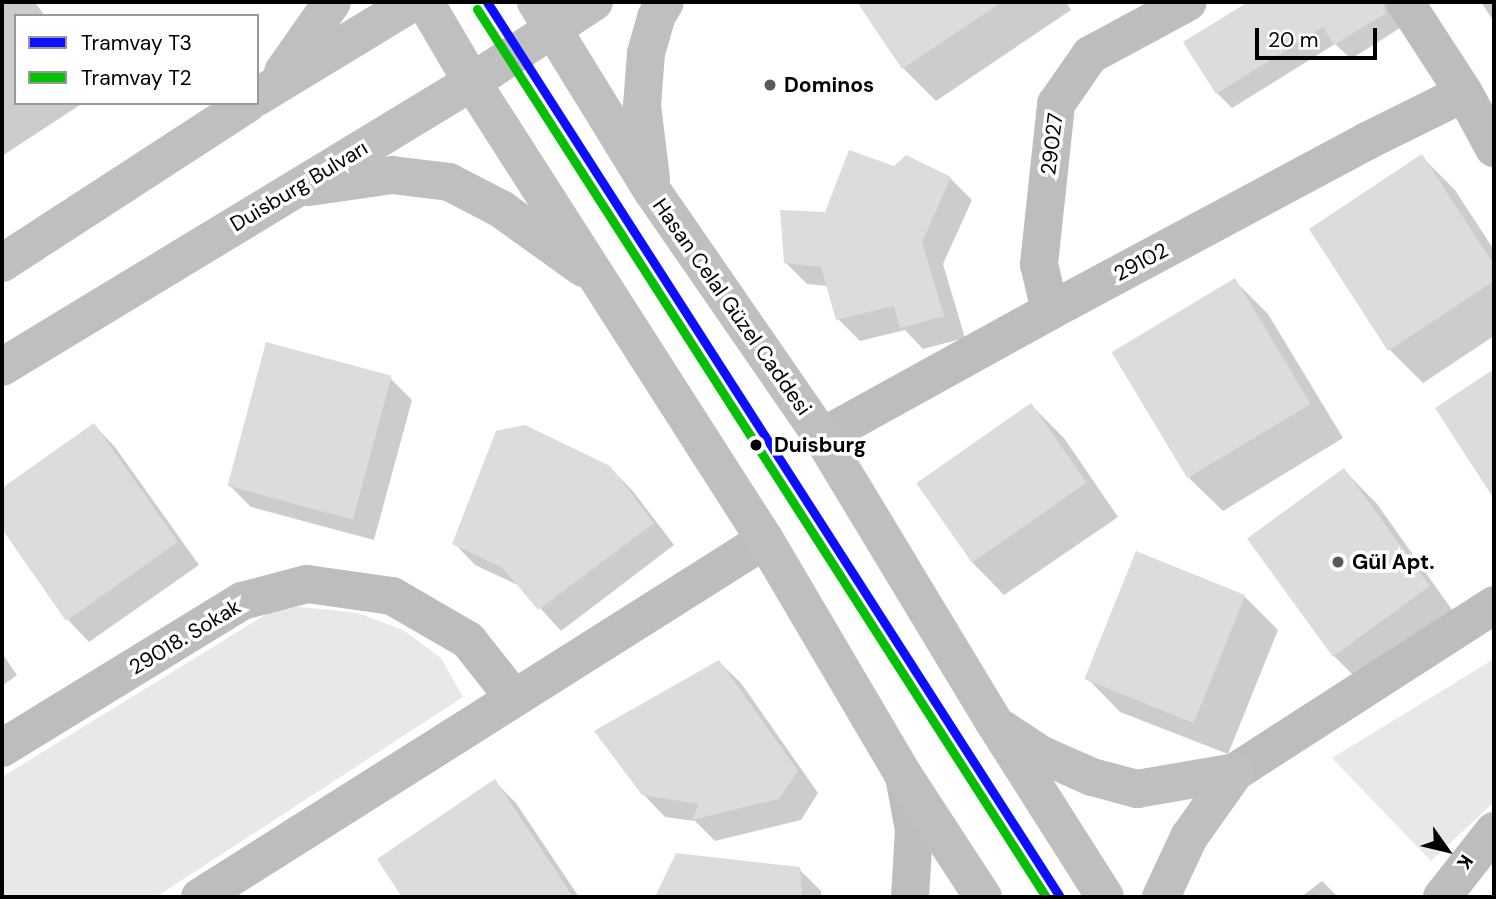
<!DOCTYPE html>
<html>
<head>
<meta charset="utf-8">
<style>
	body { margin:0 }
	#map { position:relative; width:1496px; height:899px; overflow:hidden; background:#fff; font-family:"DM Sans",sans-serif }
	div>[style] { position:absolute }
	.green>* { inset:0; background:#e8e8e8 }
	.shadow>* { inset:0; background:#0003 }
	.building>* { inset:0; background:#dcdcdc; transform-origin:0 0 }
	.minor>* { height:38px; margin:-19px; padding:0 19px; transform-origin:19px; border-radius:19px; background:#bdbdbd }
	.tertiary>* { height:38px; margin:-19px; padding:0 19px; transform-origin:19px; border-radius:19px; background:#bdbdbd }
	.secondary>* { height:38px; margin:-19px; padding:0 19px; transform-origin:19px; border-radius:19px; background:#bfbfbf }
	.tram-1>* { height:9px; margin:-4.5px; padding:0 4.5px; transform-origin:4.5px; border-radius:4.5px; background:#0d0dff }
	.tram-2>* { height:9px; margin:-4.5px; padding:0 4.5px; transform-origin:4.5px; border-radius:4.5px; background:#06bf06 }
	.dots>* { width:19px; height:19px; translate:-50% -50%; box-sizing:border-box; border:4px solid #fff; border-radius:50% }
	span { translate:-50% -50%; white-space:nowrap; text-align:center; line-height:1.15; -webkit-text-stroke:7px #fff; paint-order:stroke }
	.poi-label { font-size:21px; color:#000; font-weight:700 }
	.left { translate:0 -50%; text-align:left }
	.street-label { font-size:21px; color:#000 }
	.stop-label { font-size:21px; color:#000; font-weight:700 }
	.frame { position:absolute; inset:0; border:4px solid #000; pointer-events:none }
	.legend { position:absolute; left:14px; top:14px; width:245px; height:91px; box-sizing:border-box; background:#fff; border:2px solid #999; margin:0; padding:9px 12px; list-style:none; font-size:21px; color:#000 }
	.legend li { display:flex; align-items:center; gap:14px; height:35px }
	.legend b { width:35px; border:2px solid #999 }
	.north { position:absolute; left:1412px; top:815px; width:70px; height:70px; -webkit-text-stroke:5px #fff; paint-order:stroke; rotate:124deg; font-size:19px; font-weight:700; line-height:28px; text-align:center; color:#000 }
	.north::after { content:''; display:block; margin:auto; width:24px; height:32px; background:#000; clip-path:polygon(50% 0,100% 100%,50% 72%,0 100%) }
	.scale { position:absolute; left:1255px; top:28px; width:122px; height:32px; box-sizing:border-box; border:4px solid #000; border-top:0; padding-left:9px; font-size:21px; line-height:24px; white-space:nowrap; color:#000; -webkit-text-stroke:5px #fff; paint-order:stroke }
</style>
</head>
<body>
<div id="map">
	<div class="green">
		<div style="clip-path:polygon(281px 605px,358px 613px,403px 630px,441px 658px,463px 697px,156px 897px,2px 897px,2px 777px)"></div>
		<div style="clip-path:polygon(1494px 659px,1494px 802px,1431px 861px,1332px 758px)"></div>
	</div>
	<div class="shadow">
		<div style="clip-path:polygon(2px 2px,35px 2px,45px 16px,16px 16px,16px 103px,83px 103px,2px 156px)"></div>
		<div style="clip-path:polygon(859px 2px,1066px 2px,1071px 10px,936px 101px,903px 68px)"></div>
		<div style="clip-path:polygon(1252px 2px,1288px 2px,1294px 11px,1309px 2px,1399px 2px,1400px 28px,1351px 59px,1335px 44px,1232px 108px,1217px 93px,1186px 43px)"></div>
		<div style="clip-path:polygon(1481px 2px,1494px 2px,1494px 22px)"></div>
		<div style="clip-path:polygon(1422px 157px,1455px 190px,1494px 250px,1494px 336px,1423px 383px,1390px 350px,1312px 230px)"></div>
		<div style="clip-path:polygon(895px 168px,950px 178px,972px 200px,943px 264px,965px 338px,923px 349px,905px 330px,860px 341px,838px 319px,828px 286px,807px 284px,785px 262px,827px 214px)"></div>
		<div style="clip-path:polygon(1235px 281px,1268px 314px,1343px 438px,1223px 511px,1189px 478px)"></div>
		<div style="clip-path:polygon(1494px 371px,1494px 496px,1438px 408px)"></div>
		<div style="clip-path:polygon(390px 378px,412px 400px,374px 540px,251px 507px,229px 485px)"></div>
		<div style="clip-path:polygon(1031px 405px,1064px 438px,1118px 517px,1004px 595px,971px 561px)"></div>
		<div style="clip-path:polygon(94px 425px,115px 447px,199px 565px,89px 642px,68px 620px,2px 526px,2px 491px)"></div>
		<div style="clip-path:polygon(609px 467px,632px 490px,674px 545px,561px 631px,520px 586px,475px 565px,454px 543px)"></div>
		<div style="clip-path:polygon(1344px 470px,1377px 504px,1460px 621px,1366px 688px,1333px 655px,1250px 538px)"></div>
		<div style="clip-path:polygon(1245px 597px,1278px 630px,1228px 754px,1120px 712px,1087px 678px)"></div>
		<div style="clip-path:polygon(2px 653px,17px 675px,2px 686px)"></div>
		<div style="clip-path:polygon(719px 662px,741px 683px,818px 793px,801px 820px,715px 841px,695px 821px,665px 817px,643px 794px)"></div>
		<div style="clip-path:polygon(495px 782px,516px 803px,579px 897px,404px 897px,379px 860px)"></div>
		<div style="clip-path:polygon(677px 855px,799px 869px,821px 891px,821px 897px,657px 897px)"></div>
		<div style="clip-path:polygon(1322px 881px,1338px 897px,1301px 897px)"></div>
	</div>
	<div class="building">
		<div style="clip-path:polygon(857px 2px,1002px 2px,902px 69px)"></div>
		<div style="clip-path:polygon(1248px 2px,1383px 2px,1386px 13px,1334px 45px,1323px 27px,1216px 94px,1183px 42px)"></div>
		<div style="clip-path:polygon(849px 150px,894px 166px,906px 155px,951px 177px,922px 242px,944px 316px,900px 328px,894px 306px,836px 320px,821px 267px,784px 263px,780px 210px,825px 212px)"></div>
		<div style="clip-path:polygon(1422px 154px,1494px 265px,1494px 281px,1388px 351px,1309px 229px)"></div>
		<div style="left:1235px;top:278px;width:147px;height:144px;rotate:59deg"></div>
		<div style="left:266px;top:342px;width:130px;height:149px;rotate:15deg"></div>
		<div style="clip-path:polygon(1494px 369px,1494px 499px,1435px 408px)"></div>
		<div style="left:1031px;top:403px;width:97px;height:140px;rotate:55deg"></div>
		<div style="clip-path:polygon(94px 423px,178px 542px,66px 621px,2px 529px,2px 488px)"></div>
		<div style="clip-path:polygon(525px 425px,610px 466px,654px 523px,538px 610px,503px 568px,452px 544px,496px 431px)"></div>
		<div style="left:1344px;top:468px;width:146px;height:120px;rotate:54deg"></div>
		<div style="left:1136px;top:551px;width:118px;height:138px;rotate:22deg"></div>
		<div style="clip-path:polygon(719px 660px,798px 771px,779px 799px,692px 820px,699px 804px,642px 795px,594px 731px)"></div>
		<div style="clip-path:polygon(495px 779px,573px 897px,402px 897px,377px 859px)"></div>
		<div style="clip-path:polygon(676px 853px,800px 867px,802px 897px,655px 897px)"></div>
	</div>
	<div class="minor">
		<div style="left:1405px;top:2px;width:108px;rotate:57deg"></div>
		<div style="left:1464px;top:93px;width:63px;rotate:61.4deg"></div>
		<div style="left:1050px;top:311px;width:48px;rotate:-103.2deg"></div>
		<div style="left:1039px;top:264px;width:161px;rotate:-83.9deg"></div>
		<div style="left:1056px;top:104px;width:60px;rotate:-55.2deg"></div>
		<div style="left:1090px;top:55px;width:111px;rotate:-28.4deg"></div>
		<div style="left:822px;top:437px;width:260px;rotate:-28.9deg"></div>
		<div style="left:1050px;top:311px;width:360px;rotate:-28.2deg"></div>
		<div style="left:1367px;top:141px;width:108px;rotate:-26.3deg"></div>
		<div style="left:2px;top:748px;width:281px;rotate:-31.5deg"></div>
		<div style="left:242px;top:601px;width:67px;rotate:-14.7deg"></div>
		<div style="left:307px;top:584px;width:86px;rotate:8deg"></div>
		<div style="left:392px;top:596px;width:88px;rotate:30.1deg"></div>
		<div style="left:468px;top:640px;width:74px;rotate:51.6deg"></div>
		<div style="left:1235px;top:772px;width:308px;rotate:-32.8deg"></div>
		<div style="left:200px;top:897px;width:668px;rotate:-32.29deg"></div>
		<div style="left:1442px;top:897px;width:84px;rotate:-51.8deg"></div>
	</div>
	<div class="tertiary">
		<div style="left:904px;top:776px;width:55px;rotate:79.5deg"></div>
		<div style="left:914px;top:830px;width:67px;rotate:93.4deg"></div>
	</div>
	<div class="secondary">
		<div style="left:425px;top:2px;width:93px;rotate:59.6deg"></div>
		<div style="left:472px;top:82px;width:544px;rotate:57.39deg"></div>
		<div style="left:765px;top:540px;width:274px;rotate:59.5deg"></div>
		<div style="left:904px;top:776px;width:145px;rotate:56.9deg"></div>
		<div style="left:536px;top:2px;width:223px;rotate:58.4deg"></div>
		<div style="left:653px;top:192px;width:298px;rotate:55.4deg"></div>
		<div style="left:822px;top:437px;width:333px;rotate:58.9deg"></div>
		<div style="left:994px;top:722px;width:207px;rotate:57.6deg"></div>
		<div style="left:283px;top:72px;width:85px;rotate:-55deg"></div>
		<div style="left:257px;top:97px;width:183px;rotate:-31.3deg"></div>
		<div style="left:651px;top:179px;width:74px;rotate:-97deg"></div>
		<div style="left:642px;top:106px;width:53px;rotate:-85.7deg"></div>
		<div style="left:646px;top:53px;width:37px;rotate:-74deg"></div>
		<div style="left:656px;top:17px;width:17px;rotate:-59deg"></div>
		<div style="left:309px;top:187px;width:84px;rotate:-8.2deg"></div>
		<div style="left:392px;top:175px;width:57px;rotate:7deg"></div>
		<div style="left:449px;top:182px;width:59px;rotate:27.4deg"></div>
		<div style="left:501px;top:209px;width:101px;rotate:35.7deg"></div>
		<div style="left:2px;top:263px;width:293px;rotate:-33deg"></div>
		<div style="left:2px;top:367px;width:550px;rotate:-31.23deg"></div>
		<div style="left:472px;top:82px;width:146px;rotate:-33.3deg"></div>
		<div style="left:1004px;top:730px;width:43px;rotate:33.7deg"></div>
		<div style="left:1040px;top:754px;width:57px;rotate:23.9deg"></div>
		<div style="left:1092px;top:777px;width:47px;rotate:14.9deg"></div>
		<div style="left:1137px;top:789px;width:99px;rotate:-9.8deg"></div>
		<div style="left:1161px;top:897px;width:66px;rotate:-65deg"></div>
		<div style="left:1189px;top:837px;width:80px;rotate:-54.7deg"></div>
	</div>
	<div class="tram-1">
		<div style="left:487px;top:2px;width:1063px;rotate:57.37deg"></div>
	</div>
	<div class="tram-2">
		<div style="left:477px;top:9px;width:1055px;rotate:57.35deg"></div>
	</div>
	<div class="dots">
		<div style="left:770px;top:85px;background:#595959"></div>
		<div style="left:756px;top:445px;background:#000"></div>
		<div style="left:1338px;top:562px;background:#595959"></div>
	</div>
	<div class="poi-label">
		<span class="left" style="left:784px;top:85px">Dominos</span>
		<span class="left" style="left:1352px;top:562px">Gül Apt.</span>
	</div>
	<div class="street-label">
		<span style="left:1052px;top:144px;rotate:-83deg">29027</span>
		<span style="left:299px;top:186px;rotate:-31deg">Duisburg Bulvarı</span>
		<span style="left:1141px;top:262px;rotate:-28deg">29102</span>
		<span style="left:732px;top:307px;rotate:55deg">Hasan Celal Güzel Caddesi</span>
		<span style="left:185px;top:637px;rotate:-31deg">29018. Sokak</span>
	</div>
	<div class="stop-label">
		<span class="left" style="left:774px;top:445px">Duisburg</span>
	</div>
	<div class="frame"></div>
	<ul class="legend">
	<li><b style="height:9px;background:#0d0dff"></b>Tramvay T3</li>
	<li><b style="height:9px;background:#06bf06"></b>Tramvay T2</li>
	</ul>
	<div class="north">K</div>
	<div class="scale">20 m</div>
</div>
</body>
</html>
